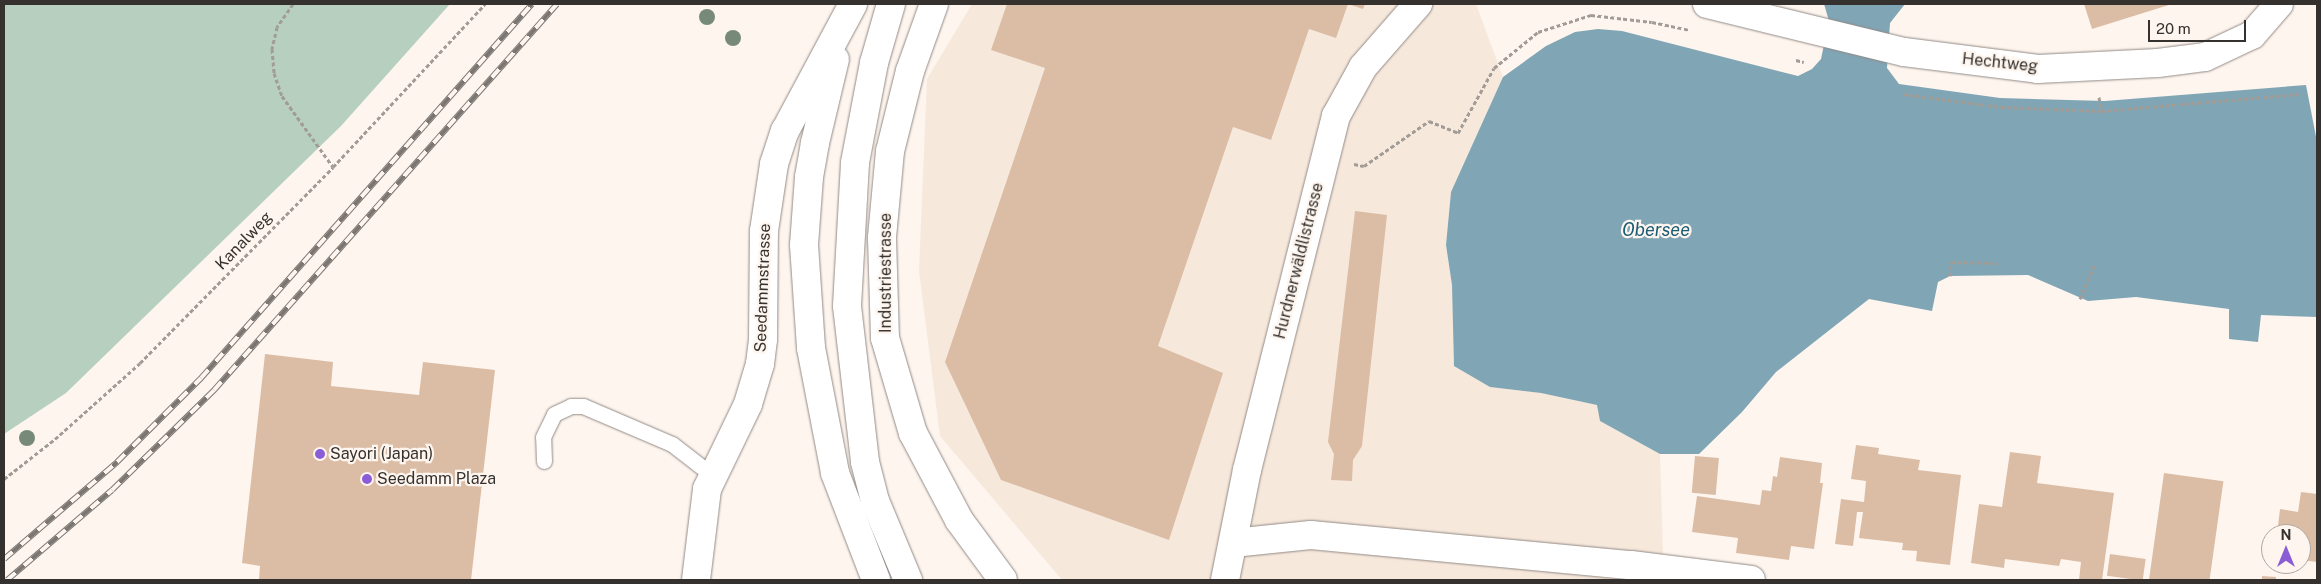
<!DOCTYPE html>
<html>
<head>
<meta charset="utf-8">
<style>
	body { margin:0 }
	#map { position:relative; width:2321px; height:584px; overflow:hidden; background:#fef5ef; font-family:"Public Sans",sans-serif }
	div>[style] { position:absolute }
	.built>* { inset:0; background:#f7e8dc }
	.green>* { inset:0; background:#b7cfbe }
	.water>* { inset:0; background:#80a5b5 }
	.building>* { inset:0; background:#dbbda6; transform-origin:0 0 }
	.path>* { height:3px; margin-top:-1.5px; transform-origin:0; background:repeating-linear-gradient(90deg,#a29c97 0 4px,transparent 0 6.5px) }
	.roads { filter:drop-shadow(0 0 1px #928a85) drop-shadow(0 0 1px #928a85) }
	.service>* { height:15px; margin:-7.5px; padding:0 7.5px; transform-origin:7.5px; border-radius:7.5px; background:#fff }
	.minor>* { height:28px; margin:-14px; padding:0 14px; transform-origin:14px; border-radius:14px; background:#fff }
	.primary>* { height:28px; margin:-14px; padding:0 14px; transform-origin:14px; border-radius:14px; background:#fff }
	.motorway>* { height:28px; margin:-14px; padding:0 14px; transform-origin:14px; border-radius:14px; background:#fff }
	.rail>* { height:5.5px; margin-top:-2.75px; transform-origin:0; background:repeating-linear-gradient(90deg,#fef5ef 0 11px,#7b7672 0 22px); box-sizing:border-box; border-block:1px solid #7b7672 }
	.trees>* { width:16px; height:16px; margin:-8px; border-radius:50%; background:#778a7a }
	.dots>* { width:14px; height:14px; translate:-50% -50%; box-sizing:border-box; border:2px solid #fef5ef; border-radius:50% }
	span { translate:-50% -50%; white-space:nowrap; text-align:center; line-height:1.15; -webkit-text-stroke:4.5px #fef5ef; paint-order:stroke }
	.street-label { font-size:16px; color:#34312e }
	.poi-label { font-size:16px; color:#34312e }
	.left { translate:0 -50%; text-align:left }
	.water-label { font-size:18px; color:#195d76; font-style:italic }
	.frame { position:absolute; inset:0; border:5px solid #34312e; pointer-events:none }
	.north { position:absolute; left:2261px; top:524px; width:50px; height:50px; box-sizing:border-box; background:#fef5ef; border:1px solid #ada7a2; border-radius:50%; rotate:0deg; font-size:14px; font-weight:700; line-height:20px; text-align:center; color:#34312e }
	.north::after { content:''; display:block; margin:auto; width:18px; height:22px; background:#8a5cd5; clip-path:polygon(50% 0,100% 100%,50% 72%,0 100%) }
	.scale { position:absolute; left:2148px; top:20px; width:98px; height:22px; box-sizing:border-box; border:2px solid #34312e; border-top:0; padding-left:6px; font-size:15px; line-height:18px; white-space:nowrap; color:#34312e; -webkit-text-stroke:4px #fef5ef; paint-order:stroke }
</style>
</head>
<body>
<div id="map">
	<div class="built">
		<div style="clip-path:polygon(972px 4px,1476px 4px,1503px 77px,1451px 192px,1446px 245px,1452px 285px,1490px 387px,1541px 393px,1598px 405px,1600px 421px,1660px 454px,1663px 554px,1660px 580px,1062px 580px,940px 436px,919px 271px,927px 79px)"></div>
	</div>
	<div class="green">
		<div style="clip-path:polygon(4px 4px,450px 4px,341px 126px,66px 393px,4px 434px)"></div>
	</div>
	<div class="water">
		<div style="clip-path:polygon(1824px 4px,1905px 4px,1890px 23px,1887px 68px,1899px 84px,2000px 98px,2105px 101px,2306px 85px,2317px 142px,2317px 317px,2261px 315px,2258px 342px,2229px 339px,2229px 309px,2136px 297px,2088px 301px,2028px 275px,1950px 276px,1938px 282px,1932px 311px,1869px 299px,1776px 372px,1742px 412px,1699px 454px,1660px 454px,1600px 421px,1597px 405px,1541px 393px,1490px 387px,1454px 366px,1452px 285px,1446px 245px,1451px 192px,1503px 77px,1546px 46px,1575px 32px,1598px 29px,1622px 31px,1798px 76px,1812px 69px,1821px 59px,1829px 21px)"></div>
	</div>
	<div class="building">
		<div style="clip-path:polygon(1007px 4px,1365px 4px,1363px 9px,1348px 4px,1336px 38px,1309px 29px,1271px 140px,1233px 127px,1158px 346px,1223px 373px,1169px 540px,1001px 480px,945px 362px,1045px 68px,991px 50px)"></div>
		<div style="clip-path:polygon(2084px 4px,2172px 4px,2092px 29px)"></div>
		<div style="clip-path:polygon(1355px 211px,1387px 215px,1362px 446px,1353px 460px,1352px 481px,1331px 480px,1334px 454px,1328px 442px)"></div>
		<div style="clip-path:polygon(265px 354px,333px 362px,331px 386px,419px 395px,423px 362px,495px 370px,471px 580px,259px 580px,260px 566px,242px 563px)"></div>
		<div style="clip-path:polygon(1856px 445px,1879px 448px,1878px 454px,1920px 460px,1918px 470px,1961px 475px,1950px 565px,1916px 561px,1917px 551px,1902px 550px,1903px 543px,1859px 538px,1863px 512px,1857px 512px,1853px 546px,1835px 544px,1841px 499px,1864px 502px,1866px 481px,1851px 479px)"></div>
		<div style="clip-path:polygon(2010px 452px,2041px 456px,2037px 483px,2114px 493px,2102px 580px,2079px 580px,2081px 562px,2061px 559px,2059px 566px,2005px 559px,2004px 568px,1971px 563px,1979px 504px,2002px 507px)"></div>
		<div style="left:1695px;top:456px;width:24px;height:37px;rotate:5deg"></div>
		<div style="clip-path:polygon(1780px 457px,1822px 463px,1820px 483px,1823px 483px,1814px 549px,1791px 546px,1789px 560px,1736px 553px,1738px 538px,1692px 532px,1697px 496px,1760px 505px,1762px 490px,1771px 491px,1773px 476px,1777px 477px)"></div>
		<div style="left:2164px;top:473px;width:60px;height:108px;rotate:8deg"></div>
		<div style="clip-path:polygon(2301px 492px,2317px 494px,2317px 562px,2301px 560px,2301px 534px,2277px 534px,2280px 509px,2298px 512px)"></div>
		<div style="left:2110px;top:554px;width:36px;height:22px;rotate:8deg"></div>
		<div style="clip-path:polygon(2262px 576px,2276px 577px,2276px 580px,2262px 580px)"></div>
	</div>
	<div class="path">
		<div style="left:293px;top:4px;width:28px;rotate:125deg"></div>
		<div style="left:277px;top:27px;width:23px;rotate:103deg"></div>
		<div style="left:272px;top:49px;width:24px;rotate:85deg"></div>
		<div style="left:274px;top:73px;width:24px;rotate:71deg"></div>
		<div style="left:282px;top:96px;width:87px;rotate:54.3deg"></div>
		<div style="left:1796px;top:60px;width:8px;rotate:14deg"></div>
		<div style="left:1903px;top:94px;width:99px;rotate:7.6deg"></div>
		<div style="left:2001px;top:107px;width:100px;rotate:2.3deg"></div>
		<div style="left:2101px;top:111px;width:200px;rotate:-4.9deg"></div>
		<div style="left:2099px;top:97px;width:14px;rotate:82deg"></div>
		<div style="left:1354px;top:164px;width:10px;rotate:11deg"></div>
		<div style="left:1364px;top:166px;width:79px;rotate:-34.7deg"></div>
		<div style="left:1429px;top:121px;width:31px;rotate:22deg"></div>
		<div style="left:1458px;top:133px;width:74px;rotate:-61deg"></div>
		<div style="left:1494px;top:68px;width:57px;rotate:-39.3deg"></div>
		<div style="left:1538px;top:32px;width:56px;rotate:-17.8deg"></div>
		<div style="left:1591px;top:15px;width:61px;rotate:6.5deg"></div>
		<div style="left:1652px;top:22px;width:38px;rotate:12deg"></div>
		<div style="left:1950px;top:276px;width:14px;rotate:-86deg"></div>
		<div style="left:1951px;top:262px;width:46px;rotate:1.2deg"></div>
		<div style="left:2080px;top:299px;width:39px;rotate:-67deg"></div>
		<div style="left:4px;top:479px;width:65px;rotate:-38.1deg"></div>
		<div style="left:55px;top:439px;width:114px;rotate:-41.8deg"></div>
		<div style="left:140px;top:363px;width:275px;rotate:-45.4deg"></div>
		<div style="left:333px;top:167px;width:223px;rotate:-47deg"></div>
	</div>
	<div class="roads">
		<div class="service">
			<div style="left:544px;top:461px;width:24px;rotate:-92deg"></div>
			<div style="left:543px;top:437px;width:25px;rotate:-64deg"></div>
			<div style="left:554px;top:414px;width:19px;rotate:-25deg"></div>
			<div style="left:571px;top:406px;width:12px"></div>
			<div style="left:583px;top:406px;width:97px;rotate:23.1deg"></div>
			<div style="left:672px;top:444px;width:51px;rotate:37.8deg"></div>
		</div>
		<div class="minor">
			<div style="left:934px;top:4px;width:71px;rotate:109.7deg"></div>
			<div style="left:910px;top:71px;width:82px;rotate:104deg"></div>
			<div style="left:890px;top:151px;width:87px;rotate:95.3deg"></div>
			<div style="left:882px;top:238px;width:100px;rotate:88.3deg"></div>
			<div style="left:885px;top:338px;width:99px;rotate:73.6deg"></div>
			<div style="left:913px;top:433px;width:98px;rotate:62.1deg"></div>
			<div style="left:959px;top:520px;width:74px;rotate:53.7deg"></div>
			<div style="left:1707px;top:4px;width:203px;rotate:13.7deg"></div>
			<div style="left:1904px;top:52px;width:135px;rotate:7.2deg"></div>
			<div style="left:2038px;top:69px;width:120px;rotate:-2.9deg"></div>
			<div style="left:2158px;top:63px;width:47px;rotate:-7.3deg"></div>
			<div style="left:2205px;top:57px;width:52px;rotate:-25.1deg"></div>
			<div style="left:2252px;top:35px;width:41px;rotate:-48.9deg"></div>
			<div style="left:1233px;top:543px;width:78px;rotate:-5.9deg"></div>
			<div style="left:1311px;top:535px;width:321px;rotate:5.4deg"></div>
			<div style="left:1631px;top:565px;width:121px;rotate:7.1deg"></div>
			<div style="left:1225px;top:580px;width:112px;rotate:-78.7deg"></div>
			<div style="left:1247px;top:470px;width:365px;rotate:-75.9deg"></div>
			<div style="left:1336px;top:116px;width:56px;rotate:-61.1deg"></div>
			<div style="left:1363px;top:67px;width:84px;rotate:-48.9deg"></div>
		</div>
		<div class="primary">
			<div style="left:891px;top:4px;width:61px;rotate:106.1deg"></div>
			<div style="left:874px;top:63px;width:102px;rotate:100.8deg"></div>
			<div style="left:855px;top:163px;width:143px;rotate:93.2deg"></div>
			<div style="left:847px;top:306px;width:157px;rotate:83.4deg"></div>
			<div style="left:865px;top:462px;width:40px;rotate:75.6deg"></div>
			<div style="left:875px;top:501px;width:86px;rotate:67.3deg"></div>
			<div style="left:815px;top:143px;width:86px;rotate:-76.6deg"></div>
			<div style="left:696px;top:580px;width:92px;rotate:-83.1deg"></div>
			<div style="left:707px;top:489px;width:94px;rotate:-64.2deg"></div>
			<div style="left:748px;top:404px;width:42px;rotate:-73.3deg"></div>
			<div style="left:760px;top:364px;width:25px;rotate:-83deg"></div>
			<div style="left:763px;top:339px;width:108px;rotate:-89.5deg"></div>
			<div style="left:764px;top:231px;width:68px;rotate:-81.5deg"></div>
			<div style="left:774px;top:164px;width:35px;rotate:-72deg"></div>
			<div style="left:785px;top:131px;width:144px;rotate:-61.8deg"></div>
		</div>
		<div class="motorway">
			<div style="left:815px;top:143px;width:35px;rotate:100deg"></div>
			<div style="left:809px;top:177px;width:68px;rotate:94.2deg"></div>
			<div style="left:804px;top:245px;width:103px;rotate:86.1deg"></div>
			<div style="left:811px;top:348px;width:127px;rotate:79.1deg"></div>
			<div style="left:835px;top:473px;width:115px;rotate:69deg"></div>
		</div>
	</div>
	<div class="rail">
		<div style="left:4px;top:559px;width:149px;rotate:-40.6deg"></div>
		<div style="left:117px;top:462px;width:119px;rotate:-45deg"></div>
		<div style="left:201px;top:378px;width:499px;rotate:-48.5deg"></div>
		<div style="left:7px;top:580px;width:138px;rotate:-40.6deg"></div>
		<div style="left:112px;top:490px;width:143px;rotate:-44.4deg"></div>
		<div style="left:214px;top:390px;width:516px;rotate:-48.38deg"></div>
	</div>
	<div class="trees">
		<div style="left:707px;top:17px"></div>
		<div style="left:733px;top:38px"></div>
		<div style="left:27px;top:438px"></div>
	</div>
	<div class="dots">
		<div style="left:320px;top:454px;background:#8a5cd5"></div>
		<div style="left:367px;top:479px;background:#8a5cd5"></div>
	</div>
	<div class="street-label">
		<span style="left:2000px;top:63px;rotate:6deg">Hechtweg</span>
		<span style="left:244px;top:241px;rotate:-46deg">Kanalweg</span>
		<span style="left:1299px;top:261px;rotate:-76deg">Hurdnerwäldlistrasse</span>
		<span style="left:886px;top:273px;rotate:-90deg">Industriestrasse</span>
		<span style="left:763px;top:288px;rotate:-88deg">Seedammstrasse</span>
	</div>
	<div class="poi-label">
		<span class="left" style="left:330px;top:454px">Sayori (Japan)</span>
		<span class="left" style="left:377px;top:479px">Seedamm Plaza</span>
	</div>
	<div class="water-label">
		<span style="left:1656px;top:230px">Obersee</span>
	</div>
	<div class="frame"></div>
	<div class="north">N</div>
	<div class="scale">20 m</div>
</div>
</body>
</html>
